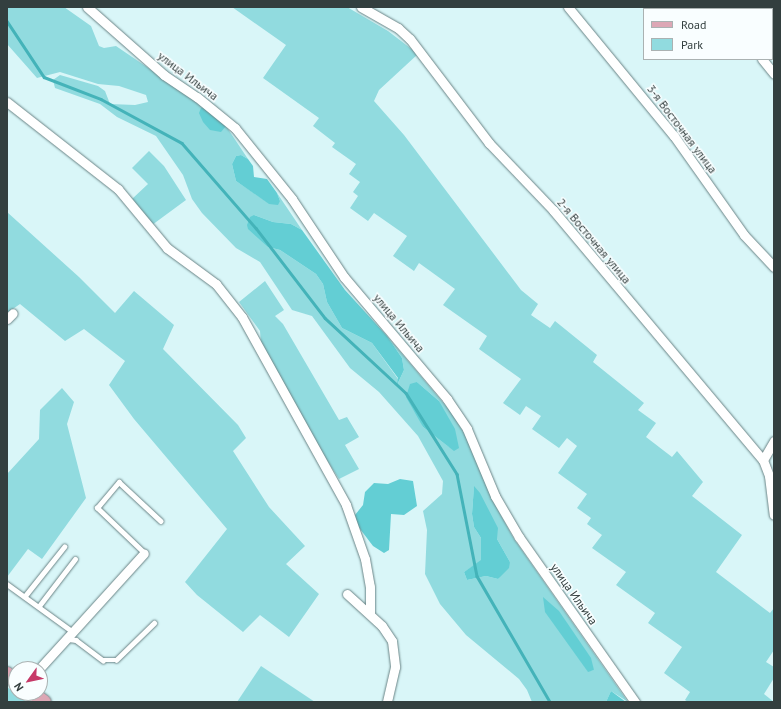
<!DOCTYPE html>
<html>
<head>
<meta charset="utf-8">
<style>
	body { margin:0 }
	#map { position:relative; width:781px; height:709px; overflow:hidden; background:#d9f6f8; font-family:"PT Sans",sans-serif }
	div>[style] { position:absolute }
	.green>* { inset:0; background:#91dbdf }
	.forest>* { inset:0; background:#63ced4 }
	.stream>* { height:2.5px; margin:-1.25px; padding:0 1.25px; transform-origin:1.25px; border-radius:1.25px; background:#44b3b9 }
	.roads { filter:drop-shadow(0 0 1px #6a8486) drop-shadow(0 0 1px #6a8486) }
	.lane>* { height:4.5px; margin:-2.25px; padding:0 2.25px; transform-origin:2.25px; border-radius:2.25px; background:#fff }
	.street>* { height:9px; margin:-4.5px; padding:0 4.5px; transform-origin:4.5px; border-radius:4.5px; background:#fff }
	.primary>* { height:14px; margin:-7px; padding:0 7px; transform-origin:7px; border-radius:7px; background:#dca7b5 }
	span { translate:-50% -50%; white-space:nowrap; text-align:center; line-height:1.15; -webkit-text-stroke:3px #f9feff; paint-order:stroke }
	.street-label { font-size:12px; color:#333f3f }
	.frame { position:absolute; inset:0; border:8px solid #333f3f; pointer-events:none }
	.legend { position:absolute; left:643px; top:8px; width:130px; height:52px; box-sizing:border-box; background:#f9feff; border:1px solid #aab2b2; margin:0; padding:5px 7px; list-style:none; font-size:12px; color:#333f3f }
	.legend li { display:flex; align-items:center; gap:8px; height:20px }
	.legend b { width:20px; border:1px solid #aab2b2 }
	.north { position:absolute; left:8px; top:661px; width:40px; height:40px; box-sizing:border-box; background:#f9feff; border:1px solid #aab2b2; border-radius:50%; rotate:237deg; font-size:11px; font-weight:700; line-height:16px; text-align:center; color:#333f3f }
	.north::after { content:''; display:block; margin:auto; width:14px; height:18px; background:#c63968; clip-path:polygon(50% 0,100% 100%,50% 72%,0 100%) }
</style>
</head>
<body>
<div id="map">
	<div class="green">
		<div style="clip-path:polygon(evenodd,7px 7px,64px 7px,91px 26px,99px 46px,104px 48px,116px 46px,207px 108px,226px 126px,248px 159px,241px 155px,236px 156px,232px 164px,236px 181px,270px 204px,280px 201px,277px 193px,302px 230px,291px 224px,273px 222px,254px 215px,268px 247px,280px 250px,316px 274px,323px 284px,327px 302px,342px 328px,372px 343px,398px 379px,398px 383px,404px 370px,402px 358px,387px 336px,451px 412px,467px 438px,493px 501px,514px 539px,628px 702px,611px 691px,606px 702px,532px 702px,527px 690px,519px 679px,466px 635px,440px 604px,425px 574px,427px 530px,423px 511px,442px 494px,443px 481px,418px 436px,379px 392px,350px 368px,312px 316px,292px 310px,260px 262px,236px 248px,202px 213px,192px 199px,183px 175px,156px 136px,117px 117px,100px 104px,55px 88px,53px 80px,60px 75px,98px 86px,105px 91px,110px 104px,135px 105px,148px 102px,146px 95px,119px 86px,98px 84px,60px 72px,37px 78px,7px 44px,7px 7px,417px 382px,439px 401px,449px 447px,423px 427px,418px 415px,417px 382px,7px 7px,474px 487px,497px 539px,510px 562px,498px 579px,486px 576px,467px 580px,464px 572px,481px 561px,481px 538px,474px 527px,472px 514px,474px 487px,7px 7px,567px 641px,594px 670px,588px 671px,567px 641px)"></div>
		<div style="clip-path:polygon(232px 7px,347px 7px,388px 31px,418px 54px,379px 90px,374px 101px,404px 135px,521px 290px,538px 304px,531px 315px,550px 328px,555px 321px,597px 355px,593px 362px,644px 403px,638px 410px,656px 423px,646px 437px,672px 457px,677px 451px,703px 482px,692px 496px,742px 535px,716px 572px,770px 613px,774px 608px,774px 650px,766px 662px,774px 667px,774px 678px,764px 694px,774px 702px,688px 702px,685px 700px,690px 692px,664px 673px,682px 647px,648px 623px,655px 613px,616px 585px,626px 572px,592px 548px,602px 535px,587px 524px,591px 518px,577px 508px,587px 494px,558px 473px,577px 446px,567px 438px,559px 448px,532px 429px,541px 416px,526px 406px,520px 415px,503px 403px,521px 379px,479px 349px,487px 336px,443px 305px,455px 289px,419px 263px,414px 271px,393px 256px,407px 236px,374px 213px,368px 221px,350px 208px,358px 196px,353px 192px,360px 182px,349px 174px,356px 164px,332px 147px,335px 143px,313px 126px,319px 118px,263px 78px,286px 45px)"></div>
		<div style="clip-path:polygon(149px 151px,164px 166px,186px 200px,152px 225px,132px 199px,148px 184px,132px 168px)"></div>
		<div style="clip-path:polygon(7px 212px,79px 277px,115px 313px,134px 291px,174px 325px,163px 349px,238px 425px,246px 438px,233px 451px,269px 507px,305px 546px,286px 564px,319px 594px,289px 637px,260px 615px,243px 632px,197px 595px,185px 582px,227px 529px,134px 419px,109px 385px,125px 361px,84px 329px,65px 341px,20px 304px,7px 313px)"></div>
		<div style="clip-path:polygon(265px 281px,284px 310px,275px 316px,283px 324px,339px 420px,347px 417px,359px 437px,345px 445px,359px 469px,339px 479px,292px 406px,261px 343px,260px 331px,239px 302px)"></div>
		<div style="clip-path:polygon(62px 388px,74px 402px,67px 424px,86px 498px,42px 559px,28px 549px,7px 577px,7px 474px,39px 439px,40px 410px)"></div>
		<div style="clip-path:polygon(261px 666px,315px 702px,237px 702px)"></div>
		<div style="clip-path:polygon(7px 687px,27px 702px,7px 702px)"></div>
	</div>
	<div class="forest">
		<div style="clip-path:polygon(201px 108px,207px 108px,226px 126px,221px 132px,210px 130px,203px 122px,199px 113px)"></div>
		<div style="clip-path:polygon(241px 155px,248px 159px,253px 166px,254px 177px,267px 179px,277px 193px,280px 201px,278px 205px,269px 204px,236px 181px,232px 164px,236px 156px)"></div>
		<div style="clip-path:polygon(254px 215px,273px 222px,291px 224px,302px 230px,345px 290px,387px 336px,402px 358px,404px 370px,397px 385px,398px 378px,372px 343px,342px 328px,327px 302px,323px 284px,316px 274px,280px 250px,268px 247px,248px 229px,247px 225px,250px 217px)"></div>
		<div style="clip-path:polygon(417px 382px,439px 401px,455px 429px,459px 448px,454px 451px,423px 427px,406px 397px,410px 384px)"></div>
		<div style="clip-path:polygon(400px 479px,413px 481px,417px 506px,404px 515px,391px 514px,389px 550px,384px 553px,373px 546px,357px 525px,355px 515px,363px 505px,365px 492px,374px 483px,388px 484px)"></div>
		<div style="clip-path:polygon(474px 486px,480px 493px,498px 528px,497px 539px,510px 562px,509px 568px,498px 579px,486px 576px,467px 580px,464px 572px,481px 560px,481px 538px,474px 527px,472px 514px)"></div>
		<div style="clip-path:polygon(543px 597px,559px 611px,591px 658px,594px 670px,588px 672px,545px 612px)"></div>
		<div style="clip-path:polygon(611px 691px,626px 702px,606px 702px)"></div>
	</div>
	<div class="stream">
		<div style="left:7px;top:21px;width:67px;rotate:56.5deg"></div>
		<div style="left:44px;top:77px;width:61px;rotate:21.1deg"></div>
		<div style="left:101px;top:99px;width:92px;rotate:28.5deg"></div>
		<div style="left:182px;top:143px;width:113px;rotate:49deg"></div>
		<div style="left:256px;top:228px;width:113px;rotate:52.5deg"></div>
		<div style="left:325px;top:318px;width:110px;rotate:42.8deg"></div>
		<div style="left:406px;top:393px;width:96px;rotate:57.8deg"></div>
		<div style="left:457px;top:474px;width:104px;rotate:78.9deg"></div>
		<div style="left:477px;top:576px;width:146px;rotate:59.9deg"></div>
	</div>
	<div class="roads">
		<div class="lane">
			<div style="left:144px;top:553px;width:65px;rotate:-136.2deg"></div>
			<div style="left:97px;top:508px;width:34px;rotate:-50deg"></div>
			<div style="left:119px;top:482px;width:57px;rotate:42.9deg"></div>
			<div style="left:7px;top:584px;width:80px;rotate:35.9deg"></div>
			<div style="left:25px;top:596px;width:63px;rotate:-51.5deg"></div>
			<div style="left:39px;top:606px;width:59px;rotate:-52.5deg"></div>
			<div style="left:68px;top:639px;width:8px;rotate:7deg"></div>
			<div style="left:76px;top:640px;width:34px;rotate:37deg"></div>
			<div style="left:103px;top:660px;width:13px"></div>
			<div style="left:116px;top:660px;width:53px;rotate:-44.2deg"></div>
		</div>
		<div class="street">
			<div style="left:87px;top:7px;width:103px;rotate:41.4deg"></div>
			<div style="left:164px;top:75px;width:40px;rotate:34deg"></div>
			<div style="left:197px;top:97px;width:49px;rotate:39.2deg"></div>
			<div style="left:235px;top:128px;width:91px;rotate:51.2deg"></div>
			<div style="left:292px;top:199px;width:94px;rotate:56.3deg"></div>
			<div style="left:344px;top:277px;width:160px;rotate:49.8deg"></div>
			<div style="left:447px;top:399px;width:36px;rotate:56deg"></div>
			<div style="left:467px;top:429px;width:73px;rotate:67.3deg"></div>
			<div style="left:495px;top:496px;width:48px;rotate:59.7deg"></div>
			<div style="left:519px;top:537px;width:202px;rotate:54.9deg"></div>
			<div style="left:361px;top:7px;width:43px;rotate:29.6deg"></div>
			<div style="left:398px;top:28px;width:16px;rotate:43deg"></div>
			<div style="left:410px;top:39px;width:131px;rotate:52.8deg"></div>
			<div style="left:489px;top:143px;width:93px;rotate:46.3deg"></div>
			<div style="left:553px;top:210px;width:326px;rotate:50deg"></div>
			<div style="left:763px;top:460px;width:17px;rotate:69deg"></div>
			<div style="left:769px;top:476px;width:39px;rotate:83deg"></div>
			<div style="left:568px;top:7px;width:167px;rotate:50.6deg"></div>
			<div style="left:674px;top:136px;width:121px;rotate:54.7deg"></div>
			<div style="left:744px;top:235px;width:44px;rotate:46.8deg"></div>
			<div style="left:721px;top:7px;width:3px;rotate:45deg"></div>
			<div style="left:762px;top:59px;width:19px;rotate:51deg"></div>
			<div style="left:7px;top:102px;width:141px;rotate:38.1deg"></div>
			<div style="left:118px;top:189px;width:77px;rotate:50.3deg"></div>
			<div style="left:167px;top:248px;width:61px;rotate:36.3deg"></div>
			<div style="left:216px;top:284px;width:42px;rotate:51.8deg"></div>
			<div style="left:242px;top:317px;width:215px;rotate:61deg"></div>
			<div style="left:346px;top:505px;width:57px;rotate:70.6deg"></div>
			<div style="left:365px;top:559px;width:28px;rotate:80deg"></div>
			<div style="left:370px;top:587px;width:27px;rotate:90deg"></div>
			<div style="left:7px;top:319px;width:8px;rotate:-45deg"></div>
			<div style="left:763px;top:460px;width:22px;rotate:-60deg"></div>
			<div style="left:347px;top:594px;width:47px;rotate:42.4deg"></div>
			<div style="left:382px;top:626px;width:18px;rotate:56deg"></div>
			<div style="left:392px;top:641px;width:26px;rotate:83deg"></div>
			<div style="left:395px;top:667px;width:36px;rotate:103deg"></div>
			<div style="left:39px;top:669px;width:156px;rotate:-47.8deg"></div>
		</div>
		<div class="primary">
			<div style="left:7px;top:674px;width:11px;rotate:38deg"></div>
			<div style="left:32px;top:693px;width:15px;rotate:37deg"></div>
		</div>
	</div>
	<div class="street-label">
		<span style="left:188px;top:76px;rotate:37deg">улица Ильича</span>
		<span style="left:682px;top:129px;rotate:53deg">3-я Восточная улица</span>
		<span style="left:594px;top:241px;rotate:50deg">2-я Восточная улица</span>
		<span style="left:399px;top:323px;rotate:50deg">улица Ильича</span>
		<span style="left:574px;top:594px;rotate:55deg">улица Ильича</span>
	</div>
	<div class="frame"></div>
	<ul class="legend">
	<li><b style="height:5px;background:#dca7b5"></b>Road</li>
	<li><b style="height:11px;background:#91dbdf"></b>Park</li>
	</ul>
	<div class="north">N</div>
</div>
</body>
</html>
